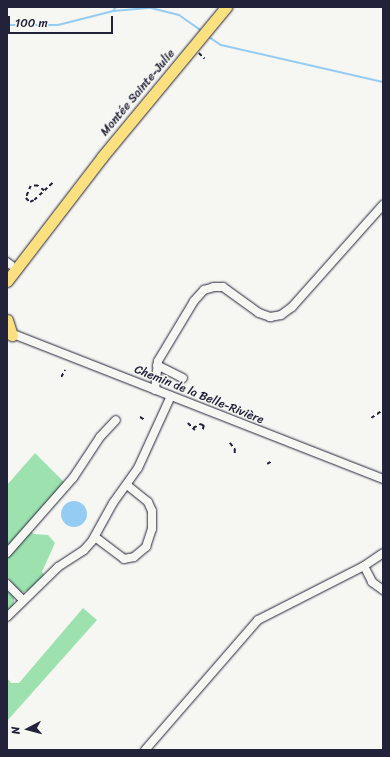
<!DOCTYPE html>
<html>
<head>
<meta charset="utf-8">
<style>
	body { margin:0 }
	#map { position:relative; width:390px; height:757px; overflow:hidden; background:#f6f6f2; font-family:Sriracha,sans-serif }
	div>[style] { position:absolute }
	.green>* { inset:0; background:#9de2ae }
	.water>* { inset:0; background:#94ccf3 }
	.round { border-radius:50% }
	.stream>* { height:2px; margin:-1px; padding:0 1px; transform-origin:1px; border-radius:1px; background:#94ccf3 }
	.path>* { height:1.5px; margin-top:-0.75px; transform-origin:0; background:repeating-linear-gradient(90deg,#22223b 0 4px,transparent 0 7px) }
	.roads { filter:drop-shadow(0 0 1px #22223b) drop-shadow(0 0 1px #22223b) }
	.minor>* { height:8px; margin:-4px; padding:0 4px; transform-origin:4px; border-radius:4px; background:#f6f6f2 }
	.major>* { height:11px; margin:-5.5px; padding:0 5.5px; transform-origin:5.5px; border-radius:5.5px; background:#fbe080 }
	span { translate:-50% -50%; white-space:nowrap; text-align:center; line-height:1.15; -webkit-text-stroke:3px #f6f6f2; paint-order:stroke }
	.street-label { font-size:12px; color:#22223b }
	.frame { position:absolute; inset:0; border:8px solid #22223b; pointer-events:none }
	.north { position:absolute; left:8px; top:709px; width:40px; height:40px; -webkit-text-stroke:3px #f6f6f2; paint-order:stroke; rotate:264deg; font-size:11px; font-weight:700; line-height:16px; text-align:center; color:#22223b }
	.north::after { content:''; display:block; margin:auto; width:14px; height:18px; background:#22223b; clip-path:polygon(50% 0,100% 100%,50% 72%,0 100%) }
	.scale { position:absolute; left:8px; top:16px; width:105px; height:18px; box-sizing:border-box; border:2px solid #22223b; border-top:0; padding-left:5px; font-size:12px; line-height:14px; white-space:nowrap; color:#22223b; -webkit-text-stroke:3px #f6f6f2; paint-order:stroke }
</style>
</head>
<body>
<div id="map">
	<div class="green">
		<div style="clip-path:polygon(35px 453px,66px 484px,7px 550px,7px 485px)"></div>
		<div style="clip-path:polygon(30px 531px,34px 534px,48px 535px,55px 543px,42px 572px,45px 575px,32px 589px,21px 593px,7px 577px,7px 556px)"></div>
		<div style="clip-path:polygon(7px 588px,14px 597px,14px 604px,7px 612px)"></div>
		<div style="clip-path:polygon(83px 608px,97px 620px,7px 721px,7px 678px,11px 683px,19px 683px)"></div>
	</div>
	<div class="water">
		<div class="round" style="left:61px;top:501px;width:26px;height:26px"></div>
	</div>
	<div class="stream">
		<div style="left:113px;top:11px;width:5px;rotate:-53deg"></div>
		<div style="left:7px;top:25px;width:51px"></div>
		<div style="left:58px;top:25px;width:57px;rotate:-14.3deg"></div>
		<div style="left:113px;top:11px;width:38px;rotate:-5deg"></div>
		<div style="left:151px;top:8px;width:29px;rotate:14deg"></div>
		<div style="left:179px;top:15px;width:28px;rotate:35deg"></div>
		<div style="left:206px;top:35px;width:18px;rotate:34deg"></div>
		<div style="left:221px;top:45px;width:166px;rotate:12.9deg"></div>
	</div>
	<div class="path">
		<div style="left:199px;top:53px;width:8px;rotate:45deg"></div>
		<div style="left:44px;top:191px;width:8px;rotate:-140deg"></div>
		<div style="left:38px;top:186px;width:7px;rotate:180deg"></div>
		<div style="left:31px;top:186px;width:13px;rotate:113deg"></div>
		<div style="left:26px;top:198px;width:6px;rotate:45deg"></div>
		<div style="left:30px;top:202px;width:4px;rotate:-27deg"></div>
		<div style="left:34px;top:200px;width:26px;rotate:-43deg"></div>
		<div style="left:61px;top:377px;width:8px;rotate:-60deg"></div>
		<div style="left:140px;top:417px;width:6px;rotate:31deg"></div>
		<div style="left:371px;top:418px;width:14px;rotate:-34deg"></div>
		<div style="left:188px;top:423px;width:10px;rotate:45deg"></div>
		<div style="left:193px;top:428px;width:9px;rotate:-27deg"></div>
		<div style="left:201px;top:424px;width:4px;rotate:34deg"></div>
		<div style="left:204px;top:426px;width:4px;rotate:104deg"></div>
		<div style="left:230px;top:443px;width:8px;rotate:50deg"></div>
		<div style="left:235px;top:449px;width:6px;rotate:90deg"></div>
		<div style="left:267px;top:464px;width:6px;rotate:-31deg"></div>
	</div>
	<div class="roads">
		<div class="minor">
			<div style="left:7px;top:262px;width:5px;rotate:37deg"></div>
			<div style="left:8px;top:332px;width:403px;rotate:21.4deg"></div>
			<div style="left:157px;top:365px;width:29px;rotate:27deg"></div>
			<div style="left:155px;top:390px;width:29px;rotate:-84deg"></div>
			<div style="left:158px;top:361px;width:70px;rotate:-59deg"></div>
			<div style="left:194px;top:301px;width:15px;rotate:-48deg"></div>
			<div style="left:204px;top:290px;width:10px;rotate:-17deg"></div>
			<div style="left:214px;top:287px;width:9px"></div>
			<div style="left:223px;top:287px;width:44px;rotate:35.8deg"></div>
			<div style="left:259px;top:313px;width:12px;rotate:20deg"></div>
			<div style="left:270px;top:317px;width:11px;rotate:-10deg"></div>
			<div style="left:281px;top:315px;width:14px;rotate:-36deg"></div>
			<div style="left:292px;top:307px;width:137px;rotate:-48.3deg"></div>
			<div style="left:95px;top:537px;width:36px;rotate:37deg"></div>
			<div style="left:124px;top:559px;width:10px;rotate:-11deg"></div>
			<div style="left:134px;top:557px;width:16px;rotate:-40deg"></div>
			<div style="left:146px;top:547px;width:19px;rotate:-72deg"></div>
			<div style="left:152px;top:529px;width:18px;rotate:-90deg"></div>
			<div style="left:152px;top:511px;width:10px;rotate:-114deg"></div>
			<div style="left:148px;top:502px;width:27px;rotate:-141deg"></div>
			<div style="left:7px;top:553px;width:100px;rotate:-48.7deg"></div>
			<div style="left:73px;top:478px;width:49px;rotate:-56.6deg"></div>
			<div style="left:100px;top:437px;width:23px;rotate:-47deg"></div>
			<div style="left:364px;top:566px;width:18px;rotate:63deg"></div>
			<div style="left:372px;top:582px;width:14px;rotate:36deg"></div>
			<div style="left:7px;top:584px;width:23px;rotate:45deg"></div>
			<div style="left:7px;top:617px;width:71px;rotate:-44.4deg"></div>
			<div style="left:58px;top:567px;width:31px;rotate:-33deg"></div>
			<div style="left:84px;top:550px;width:12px;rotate:-48deg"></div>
			<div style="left:92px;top:541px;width:43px;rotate:-61.1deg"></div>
			<div style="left:113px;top:503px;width:43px;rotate:-54.5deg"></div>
			<div style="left:138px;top:468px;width:79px;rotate:-65.4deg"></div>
			<div style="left:145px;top:750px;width:172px;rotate:-49deg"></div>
			<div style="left:258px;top:620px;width:119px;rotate:-27deg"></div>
			<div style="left:364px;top:566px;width:23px;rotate:-34deg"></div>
		</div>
		<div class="major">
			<div style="left:7px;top:281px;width:156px;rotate:-52.5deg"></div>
			<div style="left:102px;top:157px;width:195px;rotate:-50.4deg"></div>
			<div style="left:7px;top:320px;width:16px;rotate:72deg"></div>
		</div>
	</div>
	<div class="street-label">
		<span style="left:138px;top:93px;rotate:-50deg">Montée Sainte-Julie</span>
		<span style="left:199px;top:395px;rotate:22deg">Chemin de la Belle-Rivière</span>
	</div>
	<div class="frame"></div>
	<div class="north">N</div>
	<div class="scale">100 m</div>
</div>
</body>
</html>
